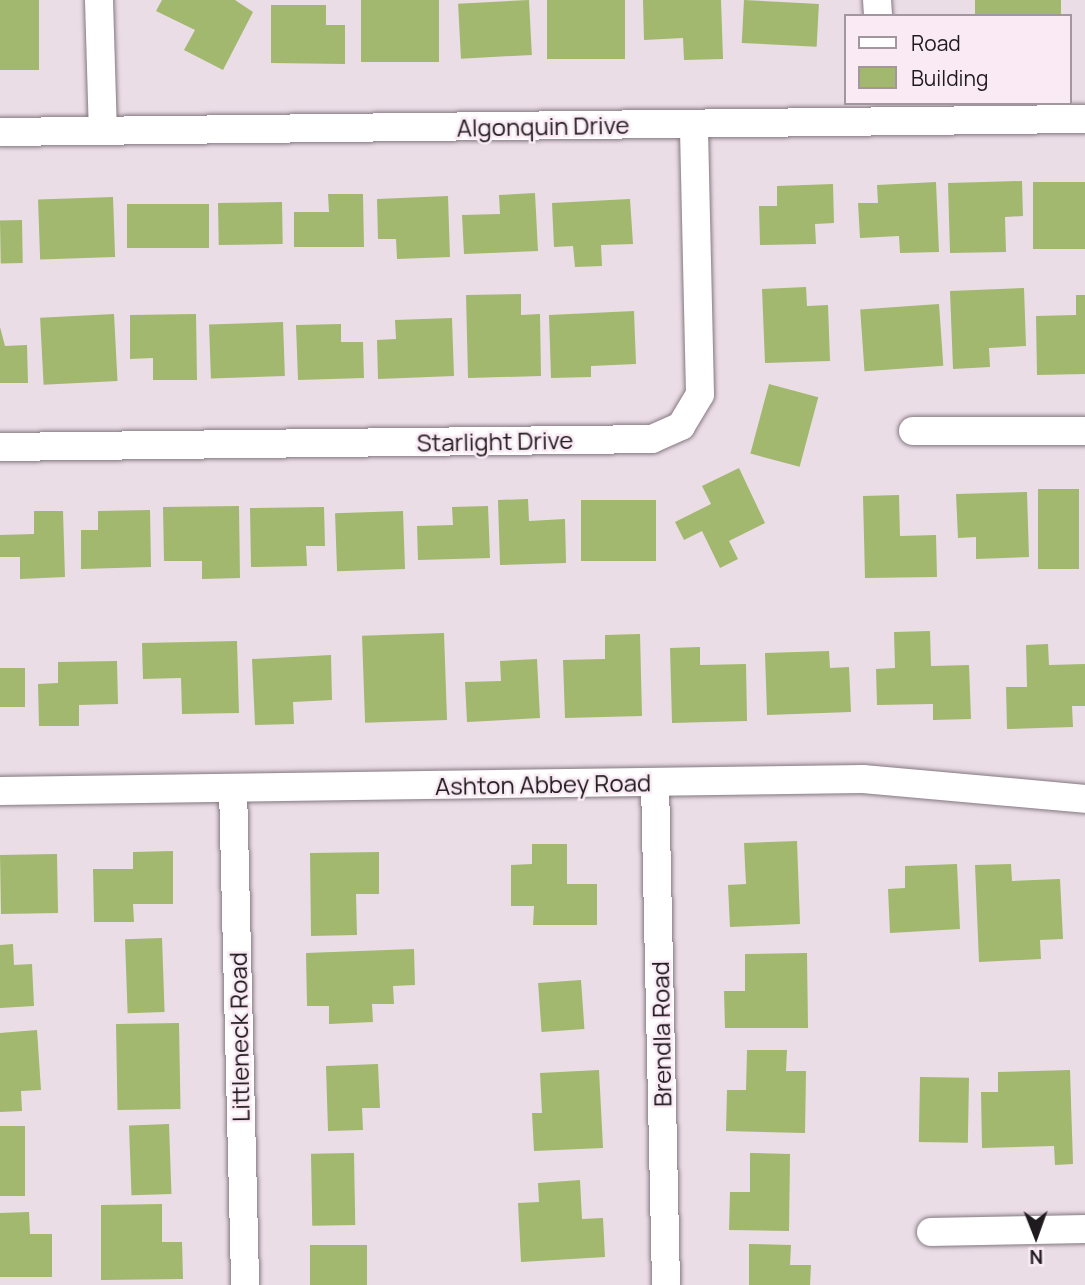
<!DOCTYPE html>
<html>
<head>
<meta charset="utf-8">
<style>
	body { margin:0 }
	#map { position:relative; width:1085px; height:1285px; overflow:hidden; background:#ebdde6; font-family:Manrope,sans-serif }
	div>[style] { position:absolute }
	.building>* { inset:0; background:#a1b86e; transform-origin:0 0 }
	.roads { filter:drop-shadow(0 0 2px #847880) drop-shadow(0 0 2px #847880) }
	.street>* { height:28px; margin:-14px; padding:0 14px; transform-origin:14px; border-radius:14px; background:#fff }
	span { translate:-50% -50%; white-space:nowrap; text-align:center; line-height:1.15; -webkit-text-stroke:5px #f9eaf4; paint-order:stroke }
	.street-label { font-size:24px; color:#1f1a1e }
	.legend { position:absolute; left:844px; top:14px; width:228px; height:91px; box-sizing:border-box; background:#f9eaf4; border:2px solid #a2979e; margin:0; padding:9px 12px; list-style:none; font-size:21px; color:#1f1a1e }
	.legend li { display:flex; align-items:center; gap:14px; height:35px }
	.legend b { width:35px; border:2px solid #a2979e }
	.north { position:absolute; left:1001px; top:1201px; width:70px; height:70px; -webkit-text-stroke:5px #f9eaf4; paint-order:stroke; rotate:179deg; font-size:19px; font-weight:700; line-height:28px; text-align:center; color:#1f1a1e }
	.north::after { content:''; display:block; margin:auto; width:24px; height:32px; background:#1f1a1e; clip-path:polygon(50% 0,100% 100%,50% 72%,0 100%) }
</style>
</head>
<body>
<div id="map">
	<div class="building">
		<div style="left:0;top:0;width:39px;height:70px"></div>
		<div style="clip-path:polygon(162px 0,235px 0,253px 12px,223px 70px,184px 50px,195px 30px,156px 11px)"></div>
		<div style="left:361px;top:0;width:78px;height:62px"></div>
		<div style="left:529px;top:0;width:55px;height:71px;rotate:87deg"></div>
		<div style="left:547px;top:0;width:78px;height:59px"></div>
		<div style="clip-path:polygon(643px 0,721px 0,723px 59px,684px 60px,683px 38px,644px 40px)"></div>
		<div style="left:744px;top:0;width:75px;height:43px;rotate:3deg"></div>
		<div style="left:975px;top:0;width:86px;height:16px"></div>
		<div style="clip-path:polygon(271px 5px,326px 5px,326px 25px,345px 25px,345px 64px,271px 63px)"></div>
		<div style="clip-path:polygon(1022px 181px,1023px 216px,1005px 217px,1006px 252px,950px 253px,948px 183px)"></div>
		<div style="clip-path:polygon(936px 182px,939px 252px,900px 253px,899px 236px,860px 238px,858px 203px,878px 203px,877px 185px)"></div>
		<div style="left:1085px;top:182px;width:67px;height:52px;rotate:90deg"></div>
		<div style="clip-path:polygon(833px 184px,834px 223px,815px 224px,816px 244px,760px 245px,759px 206px,777px 206px,777px 186px)"></div>
		<div style="clip-path:polygon(535px 193px,538px 251px,464px 254px,462px 215px,500px 214px,499px 195px)"></div>
		<div style="clip-path:polygon(328px 194px,363px 194px,364px 247px,294px 247px,294px 212px,329px 212px)"></div>
		<div style="clip-path:polygon(448px 196px,450px 257px,397px 259px,396px 239px,378px 239px,377px 199px)"></div>
		<div style="left:113px;top:197px;width:60px;height:75px;rotate:88deg"></div>
		<div style="clip-path:polygon(630px 199px,633px 244px,601px 245px,602px 266px,575px 267px,573px 246px,554px 247px,552px 203px)"></div>
		<div style="left:282px;top:202px;width:42px;height:64px;rotate:89deg"></div>
		<div style="left:209px;top:204px;width:44px;height:82px;rotate:90deg"></div>
		<div style="left:22px;top:220px;width:43px;height:22px;rotate:89deg"></div>
		<div style="clip-path:polygon(806px 287px,807px 306px,828px 305px,830px 361px,765px 363px,762px 289px)"></div>
		<div style="clip-path:polygon(1024px 288px,1026px 346px,989px 348px,990px 367px,953px 369px,950px 291px)"></div>
		<div style="clip-path:polygon(521px 294px,521px 315px,540px 314px,541px 376px,468px 378px,466px 295px)"></div>
		<div style="clip-path:polygon(1076px 295px,1085px 295px,1085px 374px,1037px 375px,1036px 316px,1076px 315px)"></div>
		<div style="left:939px;top:304px;width:62px;height:79px;rotate:86deg"></div>
		<div style="clip-path:polygon(634px 311px,636px 364px,591px 366px,591px 377px,551px 378px,549px 315px)"></div>
		<div style="left:114px;top:314px;width:67px;height:74px;rotate:87deg"></div>
		<div style="clip-path:polygon(196px 314px,197px 380px,153px 380px,153px 358px,130px 359px,130px 315px)"></div>
		<div style="clip-path:polygon(452px 318px,454px 376px,378px 379px,377px 340px,396px 339px,395px 320px)"></div>
		<div style="left:283px;top:322px;width:54px;height:74px;rotate:88deg"></div>
		<div style="clip-path:polygon(341px 324px,341px 342px,363px 342px,364px 378px,298px 380px,296px 325px)"></div>
		<div style="clip-path:polygon(0 327px,5px 346px,27px 345px,28px 383px,0 383px)"></div>
		<div style="left:769px;top:384px;width:51px;height:72px;rotate:15deg"></div>
		<div style="clip-path:polygon(739px 468px,765px 523px,729px 541px,738px 559px,720px 568px,702px 531px,684px 540px,675px 522px,711px 504px,702px 486px)"></div>
		<div style="left:1038px;top:489px;width:41px;height:80px"></div>
		<div style="clip-path:polygon(1027px 492px,1029px 557px,976px 559px,976px 537px,958px 538px,956px 494px)"></div>
		<div style="clip-path:polygon(899px 495px,900px 536px,936px 535px,937px 577px,865px 578px,863px 496px)"></div>
		<div style="clip-path:polygon(528px 499px,529px 521px,565px 519px,566px 563px,500px 565px,498px 500px)"></div>
		<div style="left:656px;top:500px;width:61px;height:75px;rotate:90deg"></div>
		<div style="clip-path:polygon(239px 506px,240px 578px,202px 579px,202px 561px,164px 561px,163px 507px)"></div>
		<div style="clip-path:polygon(488px 506px,490px 558px,418px 560px,417px 526px,453px 525px,452px 507px)"></div>
		<div style="clip-path:polygon(324px 507px,325px 546px,306px 546px,307px 566px,251px 567px,250px 508px)"></div>
		<div style="clip-path:polygon(150px 510px,151px 567px,81px 569px,81px 530px,98px 530px,98px 511px)"></div>
		<div style="clip-path:polygon(34px 511px,63px 511px,65px 577px,20px 579px,20px 557px,0 557px,0 535px,34px 534px)"></div>
		<div style="left:403px;top:511px;width:58px;height:68px;rotate:88deg"></div>
		<div style="clip-path:polygon(930px 631px,931px 666px,969px 665px,971px 719px,933px 720px,933px 704px,877px 705px,876px 669px,895px 668px,894px 632px)"></div>
		<div style="left:444px;top:633px;width:87px;height:82px;rotate:88deg"></div>
		<div style="clip-path:polygon(640px 634px,642px 716px,565px 718px,563px 660px,605px 659px,605px 635px)"></div>
		<div style="clip-path:polygon(237px 641px,239px 713px,182px 714px,181px 678px,143px 679px,142px 643px)"></div>
		<div style="clip-path:polygon(1048px 644px,1049px 665px,1085px 664px,1085px 706px,1072px 706px,1073px 727px,1007px 729px,1006px 687px,1027px 687px,1026px 645px)"></div>
		<div style="clip-path:polygon(700px 647px,700px 665px,746px 664px,747px 721px,672px 723px,670px 648px)"></div>
		<div style="clip-path:polygon(829px 651px,830px 668px,849px 667px,851px 712px,767px 715px,765px 653px)"></div>
		<div style="clip-path:polygon(331px 655px,332px 700px,293px 702px,294px 724px,255px 725px,252px 659px)"></div>
		<div style="clip-path:polygon(537px 659px,540px 718px,467px 722px,465px 682px,501px 681px,500px 661px)"></div>
		<div style="clip-path:polygon(117px 661px,118px 704px,79px 705px,79px 726px,39px 726px,38px 684px,58px 683px,58px 662px)"></div>
		<div style="left:0;top:668px;width:25px;height:39px"></div>
		<div style="clip-path:polygon(797px 841px,800px 924px,730px 927px,728px 885px,746px 884px,744px 843px)"></div>
		<div style="clip-path:polygon(532px 844px,567px 844px,567px 884px,597px 884px,597px 925px,533px 925px,534px 906px,511px 906px,511px 865px,532px 864px)"></div>
		<div style="clip-path:polygon(173px 851px,173px 904px,133px 904px,134px 922px,94px 922px,93px 869px,133px 869px,133px 852px)"></div>
		<div style="clip-path:polygon(379px 852px,379px 894px,356px 894px,357px 935px,311px 936px,310px 853px)"></div>
		<div style="left:57px;top:854px;width:59px;height:57px;rotate:89deg"></div>
		<div style="clip-path:polygon(957px 864px,960px 929px,890px 933px,888px 889px,905px 888px,905px 866px)"></div>
		<div style="clip-path:polygon(1011px 864px,1012px 881px,1060px 879px,1063px 939px,1040px 940px,1041px 959px,979px 962px,975px 865px)"></div>
		<div style="left:162px;top:938px;width:74px;height:37px;rotate:88deg"></div>
		<div style="clip-path:polygon(13px 944px,14px 965px,32px 964px,34px 1006px,0 1008px,0 945px)"></div>
		<div style="clip-path:polygon(414px 949px,415px 985px,393px 986px,394px 1004px,372px 1004px,373px 1022px,329px 1024px,329px 1006px,307px 1006px,306px 953px)"></div>
		<div style="clip-path:polygon(807px 953px,808px 1028px,725px 1028px,724px 991px,745px 991px,745px 954px)"></div>
		<div style="left:581px;top:980px;width:49px;height:43px;rotate:86deg"></div>
		<div style="left:179px;top:1023px;width:86px;height:63px;rotate:89deg"></div>
		<div style="clip-path:polygon(37px 1030px,41px 1090px,21px 1091px,22px 1111px,0 1112px,0 1033px)"></div>
		<div style="clip-path:polygon(747px 1050px,787px 1050px,786px 1071px,806px 1071px,805px 1133px,726px 1131px,727px 1090px,746px 1090px)"></div>
		<div style="clip-path:polygon(378px 1064px,380px 1108px,362px 1108px,363px 1130px,328px 1131px,326px 1066px)"></div>
		<div style="clip-path:polygon(599px 1070px,603px 1148px,534px 1151px,532px 1113px,542px 1113px,540px 1073px)"></div>
		<div style="clip-path:polygon(1070px 1070px,1073px 1164px,1055px 1165px,1054px 1146px,982px 1148px,981px 1092px,998px 1092px,998px 1072px)"></div>
		<div style="left:920px;top:1077px;width:49px;height:65px;rotate:1deg"></div>
		<div style="left:169px;top:1124px;width:70px;height:40px;rotate:88deg"></div>
		<div style="left:0;top:1126px;width:25px;height:70px"></div>
		<div style="left:354px;top:1153px;width:72px;height:43px;rotate:89deg"></div>
		<div style="clip-path:polygon(750px 1153px,790px 1154px,789px 1231px,729px 1230px,730px 1192px,750px 1192px)"></div>
		<div style="clip-path:polygon(580px 1180px,582px 1219px,603px 1218px,605px 1257px,521px 1262px,518px 1203px,539px 1202px,538px 1183px)"></div>
		<div style="clip-path:polygon(162px 1204px,162px 1242px,182px 1242px,183px 1279px,101px 1280px,101px 1205px)"></div>
		<div style="clip-path:polygon(29px 1212px,30px 1234px,52px 1234px,52px 1277px,0 1277px,0 1213px)"></div>
		<div style="clip-path:polygon(749px 1244px,791px 1245px,790px 1265px,811px 1265px,810px 1285px,749px 1285px)"></div>
		<div style="left:367px;top:1245px;width:40px;height:57px;rotate:90deg"></div>
	</div>
	<div class="roads">
		<div class="street">
			<div style="left:99px;top:0;width:131px;rotate:88.3deg"></div>
			<div style="left:877px;top:0;width:16px;rotate:86deg"></div>
			<div style="left:0;top:132px;width:1085px;rotate:-0.69deg"></div>
			<div style="left:913px;top:431px;width:172px"></div>
			<div style="left:0;top:447px;width:652px;rotate:-0.7deg"></div>
			<div style="left:652px;top:439px;width:32px;rotate:-24deg"></div>
			<div style="left:681px;top:426px;width:37px;rotate:-59deg"></div>
			<div style="left:700px;top:394px;width:269px;rotate:-91.3deg"></div>
			<div style="left:655px;top:783px;width:502px;rotate:88.74deg"></div>
			<div style="left:233px;top:788px;width:497px;rotate:88.6deg"></div>
			<div style="left:0;top:791px;width:863px;rotate:-0.8deg"></div>
			<div style="left:863px;top:779px;width:223px;rotate:5.1deg"></div>
			<div style="left:931px;top:1232px;width:154px;rotate:-1.1deg"></div>
		</div>
	</div>
	<div class="street-label">
		<span style="left:543px;top:126px;rotate:-1deg">Algonquin Drive</span>
		<span style="left:495px;top:441px;rotate:-1deg">Starlight Drive</span>
		<span style="left:543px;top:784px;rotate:-1deg">Ashton Abbey Road</span>
		<span style="left:661px;top:1034px;rotate:-91deg">Brendla Road</span>
		<span style="left:239px;top:1037px;rotate:-91deg">Littleneck Road</span>
	</div>
	<ul class="legend">
	<li><b style="height:9px;background:#fff"></b>Road</li>
	<li><b style="height:19px;background:#a1b86e"></b>Building</li>
	</ul>
	<div class="north">N</div>
</div>
</body>
</html>
